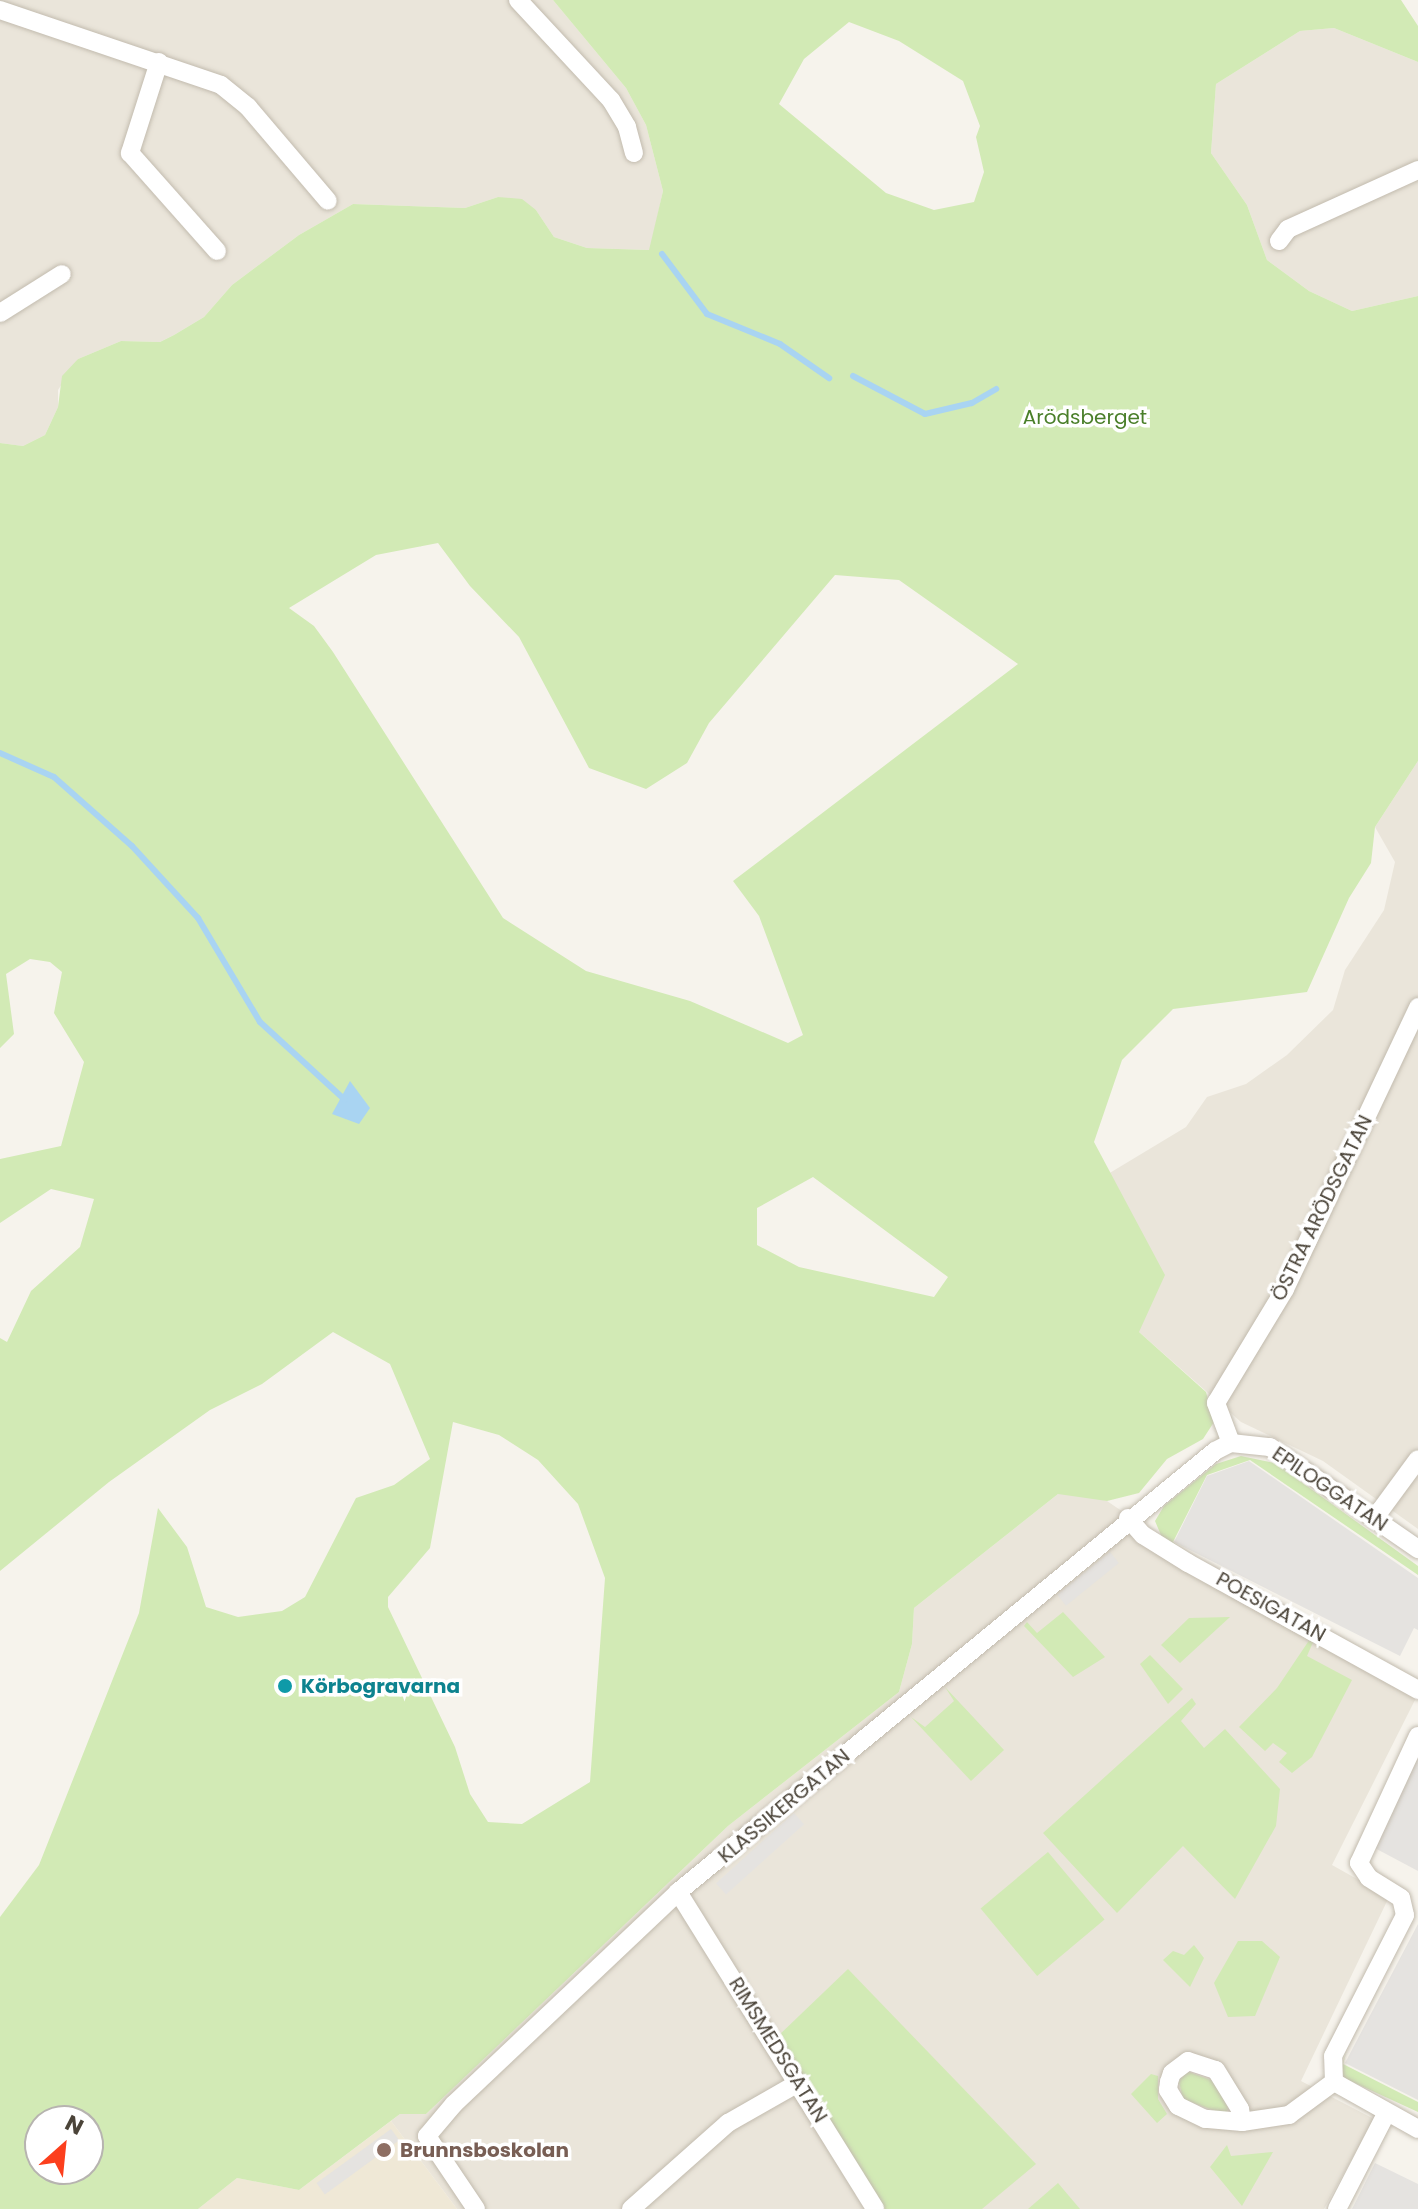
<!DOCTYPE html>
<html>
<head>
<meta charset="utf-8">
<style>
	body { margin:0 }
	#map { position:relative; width:1418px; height:2209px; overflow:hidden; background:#f6f3ec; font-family:Poppins,sans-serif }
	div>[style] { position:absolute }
	.residential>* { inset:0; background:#eae5da }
	.education>* { inset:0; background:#efe8d6 }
	.green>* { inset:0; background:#d2eab5; transform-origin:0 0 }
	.parking>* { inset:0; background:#e5e3e0; transform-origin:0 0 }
	.water>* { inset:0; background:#a9d4f2 }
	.stream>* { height:6px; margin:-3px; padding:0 3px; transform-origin:3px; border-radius:3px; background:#a9d4f2 }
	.roads { filter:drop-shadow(0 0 2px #c2bbae) drop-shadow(0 0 2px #c2bbae) }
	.minor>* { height:18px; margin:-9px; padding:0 9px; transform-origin:9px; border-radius:9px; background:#fff }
	.dots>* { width:22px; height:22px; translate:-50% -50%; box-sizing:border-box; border:4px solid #fff; border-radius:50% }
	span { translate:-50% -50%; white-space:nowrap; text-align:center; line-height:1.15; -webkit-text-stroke:7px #fff; paint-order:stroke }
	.park-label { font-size:20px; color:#4a7f2a }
	.street-label { font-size:20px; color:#4b4439 }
	.culture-label { font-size:20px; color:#0d838f; font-weight:700 }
	.left { translate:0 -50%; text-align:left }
	.education-label { font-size:20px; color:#785e54; font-weight:700 }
	.north { position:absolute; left:24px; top:2105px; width:80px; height:80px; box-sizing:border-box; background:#fff; border:2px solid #b7b4b0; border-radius:50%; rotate:27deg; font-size:22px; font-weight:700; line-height:32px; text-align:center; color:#4b4439 }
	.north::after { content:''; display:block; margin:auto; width:28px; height:36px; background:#fc3f1d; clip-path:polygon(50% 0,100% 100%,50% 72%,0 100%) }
</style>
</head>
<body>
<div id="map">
	<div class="residential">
		<div style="clip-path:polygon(0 0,553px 0,626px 88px,646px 125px,663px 191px,650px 250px,587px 248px,554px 237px,536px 210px,498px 197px,465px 208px,353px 204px,299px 235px,232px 285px,204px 317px,174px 335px,160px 342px,121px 341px,78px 359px,58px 390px,58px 407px,45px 435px,23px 446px,0 443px)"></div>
		<div style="clip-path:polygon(1334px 28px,1418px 62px,1418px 296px,1352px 311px,1309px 291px,1267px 260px,1247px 205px,1211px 153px,1216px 84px,1300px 31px)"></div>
		<div style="clip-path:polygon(1418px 761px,1418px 1529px,1323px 1461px,1241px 1422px,1139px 1332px,1108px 1174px,1186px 1127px,1207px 1097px,1246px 1084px,1287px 1055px,1333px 1010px,1345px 970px,1384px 910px,1395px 862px,1375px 827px)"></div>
		<div style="clip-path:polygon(1078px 1493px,1107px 1501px,1301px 1633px,1418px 1694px,1332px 1865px,1389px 1897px,1301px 2081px,1374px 2119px,1324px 2209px,457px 2209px,391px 2121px,400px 2114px,426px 2114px,728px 1826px,899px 1692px,912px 1644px,914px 1608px,1058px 1494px)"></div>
	</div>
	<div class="education">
		<div style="clip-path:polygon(391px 2121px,457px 2209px,198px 2209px,237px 2178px,299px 2190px)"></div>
	</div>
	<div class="green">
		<div style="clip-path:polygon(evenodd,553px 0,1401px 0,1418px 26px,1418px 62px,1334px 28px,1300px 31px,1216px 84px,1211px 153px,1247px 205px,1267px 260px,1309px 291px,1352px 311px,1418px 296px,1418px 761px,1375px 827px,1371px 863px,1349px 898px,1307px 992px,1173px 1009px,1122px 1060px,1094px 1142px,1165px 1275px,1139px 1332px,1206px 1392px,1214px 1422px,1203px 1439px,1167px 1459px,1139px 1493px,1107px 1501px,1058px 1494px,914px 1608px,912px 1644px,899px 1692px,728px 1826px,426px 2114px,400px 2114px,299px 2190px,237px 2178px,198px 2209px,0 2209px,0 1917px,39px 1865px,139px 1613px,158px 1508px,187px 1547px,206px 1607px,238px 1617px,282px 1611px,305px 1597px,356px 1498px,394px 1485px,430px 1459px,390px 1364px,333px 1332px,262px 1384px,210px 1410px,109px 1482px,0 1571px,0 1338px,7px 1342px,31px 1291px,80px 1247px,94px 1199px,51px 1189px,0 1223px,0 1159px,61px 1146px,84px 1062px,54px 1013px,62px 972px,50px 962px,30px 959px,6px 974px,14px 1034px,0 1048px,0 443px,23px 446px,45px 435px,58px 407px,62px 376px,78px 359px,121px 341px,160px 342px,174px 335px,204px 317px,232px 285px,299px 235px,353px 204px,465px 208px,498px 197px,522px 199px,536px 210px,554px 237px,587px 248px,649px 250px,663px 191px,646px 125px,626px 88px,553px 0,849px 22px,899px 41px,963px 81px,980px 126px,976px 137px,984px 172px,974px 202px,934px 210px,886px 193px,779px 104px,804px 59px,849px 22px,553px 0,438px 543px,470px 586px,519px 637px,589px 768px,646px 789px,687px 763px,709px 723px,835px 575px,899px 580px,1018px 664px,733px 881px,759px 916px,803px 1035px,788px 1043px,690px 1001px,586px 971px,503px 918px,333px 652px,314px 626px,289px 608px,376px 555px,438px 543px,553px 0,813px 1177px,948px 1277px,934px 1297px,799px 1267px,757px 1245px,757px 1208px,813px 1177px,553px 0,453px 1422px,499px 1435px,538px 1460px,578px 1504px,605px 1578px,590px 1782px,522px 1824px,488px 1822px,470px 1794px,455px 1747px,388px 1607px,388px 1597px,430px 1548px,453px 1422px,553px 0,40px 2121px,88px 2121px,88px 2169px,40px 2169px,40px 2121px)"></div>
		<div style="clip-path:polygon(1241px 1456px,1275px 1463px,1418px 1566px,1418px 1575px,1250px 1460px,1207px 1475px,1173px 1542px,1183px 1551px,1163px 1540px,1155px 1521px,1164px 1506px,1216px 1464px)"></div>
		<div style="clip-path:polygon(1063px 1612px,1105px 1657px,1073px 1677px,1024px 1626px,1027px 1622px,1037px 1633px)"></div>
		<div style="clip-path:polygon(1230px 1617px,1180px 1663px,1161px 1645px,1189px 1618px)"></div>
		<div style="clip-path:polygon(1310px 1639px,1314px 1640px,1307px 1656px,1352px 1680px,1312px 1757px,1292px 1773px,1279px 1762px,1287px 1753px,1273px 1743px,1265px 1751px,1239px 1727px,1277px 1688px)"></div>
		<div style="clip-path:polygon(1150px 1655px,1183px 1689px,1168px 1704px,1140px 1664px)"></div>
		<div style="clip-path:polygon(945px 1687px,1004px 1750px,971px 1781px,911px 1717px,925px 1727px,954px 1701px)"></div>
		<div style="clip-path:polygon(1192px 1698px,1196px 1704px,1181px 1721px,1204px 1748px,1225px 1729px,1280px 1789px,1276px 1826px,1235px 1899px,1183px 1846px,1117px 1913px,1043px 1833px)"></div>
		<div style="left:1048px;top:1852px;width:88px;height:88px;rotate:50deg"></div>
		<div style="clip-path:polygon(1238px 1941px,1262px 1941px,1280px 1957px,1255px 2016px,1228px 2017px,1214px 1983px)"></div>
		<div style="clip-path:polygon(1194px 1945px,1204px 1958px,1190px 1987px,1163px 1960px,1173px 1951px,1184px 1955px)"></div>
		<div style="clip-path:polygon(848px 1969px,1036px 2164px,982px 2209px,884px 2209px,776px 2038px)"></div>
		<div style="clip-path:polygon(1347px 2050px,1343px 2064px,1418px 2102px,1418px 2112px,1344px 2078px,1341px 2068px)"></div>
		<div style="clip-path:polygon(1186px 2071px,1214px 2081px,1228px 2108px,1226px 2115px,1183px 2099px,1179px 2082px)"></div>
		<div style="clip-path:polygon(1151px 2074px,1158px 2076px,1158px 2099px,1167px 2114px,1157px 2123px,1131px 2094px)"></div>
		<div style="clip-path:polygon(1227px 2145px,1231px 2156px,1273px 2152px,1242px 2206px,1210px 2167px)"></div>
		<div style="clip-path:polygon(1058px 2183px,1080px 2209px,1028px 2209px)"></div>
	</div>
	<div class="parking">
		<div style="clip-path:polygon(1249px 1461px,1418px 1578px,1418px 1630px,1414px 1628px,1400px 1656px,1174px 1542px,1207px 1476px)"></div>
		<div style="left:1110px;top:1552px;width:14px;height:68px;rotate:51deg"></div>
		<div style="clip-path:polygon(1418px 1758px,1418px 1871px,1371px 1846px)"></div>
		<div style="left:794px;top:1813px;width:15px;height:105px;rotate:48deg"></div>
		<div style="clip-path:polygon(1418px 1924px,1418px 2100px,1345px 2063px)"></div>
		<div style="left:391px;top:2129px;width:14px;height:92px;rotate:54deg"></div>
		<div style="clip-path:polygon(1375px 2163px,1418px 2184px,1418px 2209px,1352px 2209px)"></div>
	</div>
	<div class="water">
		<div style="clip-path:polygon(350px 1081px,370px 1108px,359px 1124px,332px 1114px)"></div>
	</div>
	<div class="stream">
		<div style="left:662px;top:254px;width:75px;rotate:53.1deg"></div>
		<div style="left:707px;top:314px;width:79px;rotate:22.3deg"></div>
		<div style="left:780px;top:344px;width:60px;rotate:34.8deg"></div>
		<div style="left:853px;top:376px;width:81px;rotate:27.8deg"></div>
		<div style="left:925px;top:414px;width:48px;rotate:-13.2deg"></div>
		<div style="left:972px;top:403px;width:28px;rotate:-30deg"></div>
		<div style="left:0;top:753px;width:59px;rotate:24deg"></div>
		<div style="left:54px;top:777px;width:104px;rotate:41.5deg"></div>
		<div style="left:132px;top:846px;width:98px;rotate:47.5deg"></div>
		<div style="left:198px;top:918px;width:121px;rotate:59.2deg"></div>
		<div style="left:260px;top:1022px;width:115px;rotate:42.5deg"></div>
	</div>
	<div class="roads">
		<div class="minor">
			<div style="left:518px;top:0;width:137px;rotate:47.1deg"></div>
			<div style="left:611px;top:100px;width:31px;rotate:59deg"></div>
			<div style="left:627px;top:127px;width:27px;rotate:75deg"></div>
			<div style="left:0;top:10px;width:233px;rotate:18.7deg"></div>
			<div style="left:221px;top:85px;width:35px;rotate:39deg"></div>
			<div style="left:248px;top:107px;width:123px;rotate:49.6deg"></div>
			<div style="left:159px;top:62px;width:96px;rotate:107.7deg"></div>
			<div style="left:130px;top:153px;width:131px;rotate:48.4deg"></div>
			<div style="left:1279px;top:241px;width:15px;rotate:-53deg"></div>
			<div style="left:1288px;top:229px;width:143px;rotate:-24.4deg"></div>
			<div style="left:0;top:313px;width:73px;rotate:-32.2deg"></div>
			<div style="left:1231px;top:1443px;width:43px;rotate:-110.6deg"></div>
			<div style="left:1216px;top:1403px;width:133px;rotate:-58.8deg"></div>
			<div style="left:1285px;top:1289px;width:312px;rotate:-64.7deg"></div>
			<div style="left:1128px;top:1518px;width:23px;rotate:49deg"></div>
			<div style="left:1143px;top:1535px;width:53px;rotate:31.9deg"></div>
			<div style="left:1188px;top:1563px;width:263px;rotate:28.9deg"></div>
			<div style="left:1374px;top:1519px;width:74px;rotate:-53.7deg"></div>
			<div style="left:678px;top:1892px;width:373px;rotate:58.1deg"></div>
			<div style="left:1188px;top:2061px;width:29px;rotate:18deg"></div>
			<div style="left:1216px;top:2070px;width:46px;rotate:58.4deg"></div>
			<div style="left:1240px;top:2109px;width:13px;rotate:81deg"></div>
			<div style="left:1242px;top:2122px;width:37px;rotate:-175deg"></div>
			<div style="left:1205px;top:2119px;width:30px;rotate:-154deg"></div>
			<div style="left:1178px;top:2106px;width:19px;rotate:-122deg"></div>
			<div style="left:1168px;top:2090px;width:8px;rotate:-83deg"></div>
			<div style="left:1169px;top:2082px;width:9px;rotate:-72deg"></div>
			<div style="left:1172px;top:2073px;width:20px;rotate:-37deg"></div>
			<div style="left:1334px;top:2082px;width:26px;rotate:-92deg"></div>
			<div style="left:1333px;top:2056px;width:158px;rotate:-62.9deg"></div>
			<div style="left:1405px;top:1915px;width:17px;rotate:-103deg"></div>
			<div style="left:1401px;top:1898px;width:38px;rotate:-148deg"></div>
			<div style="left:1369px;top:1878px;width:18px;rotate:-124deg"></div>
			<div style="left:1359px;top:1863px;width:140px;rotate:-65.1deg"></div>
			<div style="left:1242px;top:2122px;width:48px;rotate:-8.5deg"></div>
			<div style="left:1289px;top:2115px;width:56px;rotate:-36.3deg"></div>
			<div style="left:1334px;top:2082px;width:96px;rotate:29.2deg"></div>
			<div style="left:476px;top:2209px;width:88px;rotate:-123.9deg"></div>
			<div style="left:427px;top:2136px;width:42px;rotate:-49.8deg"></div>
			<div style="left:454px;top:2104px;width:308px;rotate:-43.4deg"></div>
			<div style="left:678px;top:1892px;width:695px;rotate:-39.39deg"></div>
			<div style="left:1215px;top:1451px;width:18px;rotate:-27deg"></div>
			<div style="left:1231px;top:1443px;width:39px;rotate:6deg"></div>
			<div style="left:1270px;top:1447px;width:180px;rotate:34.6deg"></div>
			<div style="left:631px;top:2209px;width:130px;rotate:-41.6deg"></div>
			<div style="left:728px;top:2123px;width:81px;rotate:-29.7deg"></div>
			<div style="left:1337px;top:2209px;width:107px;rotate:-62.7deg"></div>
		</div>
	</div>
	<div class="dots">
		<div style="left:285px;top:1686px;background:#0f9aa8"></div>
		<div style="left:384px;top:2150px;background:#8d6e63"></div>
	</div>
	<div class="park-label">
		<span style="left:1085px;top:417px">Arödsberget</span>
	</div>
	<div class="street-label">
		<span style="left:1322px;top:1208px;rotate:-64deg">ÖSTRA ARÖDSGATAN</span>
		<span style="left:1330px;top:1489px;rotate:34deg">EPILOGGATAN</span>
		<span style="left:1271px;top:1607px;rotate:29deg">POESIGATAN</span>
		<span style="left:784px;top:1806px;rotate:-40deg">KLASSIKERGATAN</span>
		<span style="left:778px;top:2050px;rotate:58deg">RIMSMEDSGATAN</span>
	</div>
	<div class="culture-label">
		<span class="left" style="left:301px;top:1686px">Körbogravarna</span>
	</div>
	<div class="education-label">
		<span class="left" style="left:400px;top:2150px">Brunnsboskolan</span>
	</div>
	<div class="north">N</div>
</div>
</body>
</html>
